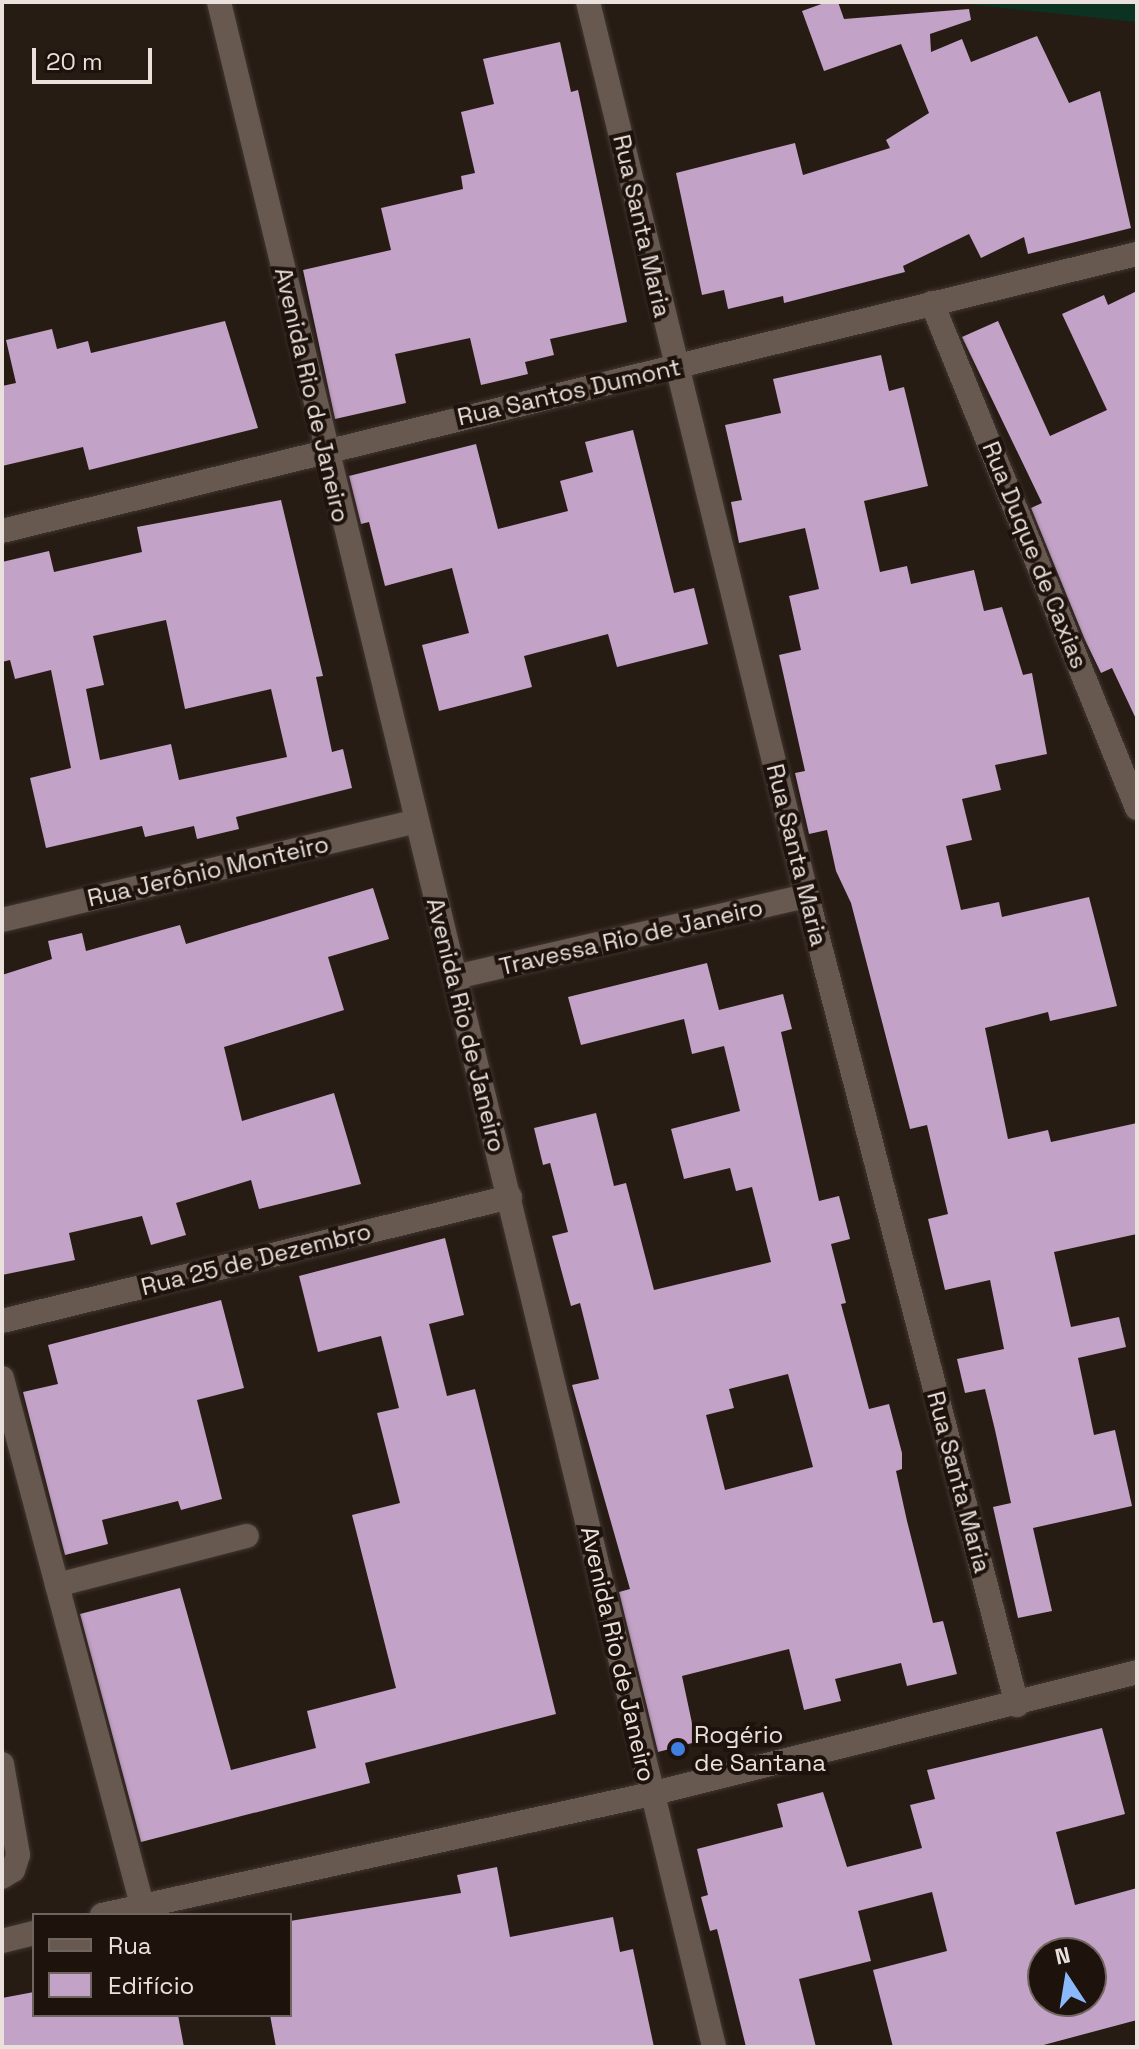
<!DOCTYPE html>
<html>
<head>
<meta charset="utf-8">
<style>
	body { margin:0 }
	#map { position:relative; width:1139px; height:2049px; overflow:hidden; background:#271c14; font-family:"Space Grotesk",sans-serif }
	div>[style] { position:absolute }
	.green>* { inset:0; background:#0c3221 }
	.building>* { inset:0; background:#c2a2c6 }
	.roads { filter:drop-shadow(0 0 2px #403632) drop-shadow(0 0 2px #403632) }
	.minor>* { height:24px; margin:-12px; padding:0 12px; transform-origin:12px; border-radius:12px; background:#675850 }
	.dots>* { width:22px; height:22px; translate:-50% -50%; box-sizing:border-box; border:4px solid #1e130c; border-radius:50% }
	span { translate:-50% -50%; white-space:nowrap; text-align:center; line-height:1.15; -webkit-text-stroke:8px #1e130c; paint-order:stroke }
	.street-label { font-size:24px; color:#eae1dc }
	.poi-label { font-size:24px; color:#eae1dc }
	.left { translate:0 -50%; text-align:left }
	.frame { position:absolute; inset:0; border:4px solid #eae1dc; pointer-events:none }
	.legend { position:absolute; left:32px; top:1913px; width:260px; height:104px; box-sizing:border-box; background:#1e130c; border:2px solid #70655f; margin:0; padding:10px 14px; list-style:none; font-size:24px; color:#eae1dc }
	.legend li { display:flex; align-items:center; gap:16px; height:40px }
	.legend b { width:40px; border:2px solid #70655f }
	.north { position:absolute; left:1027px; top:1937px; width:80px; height:80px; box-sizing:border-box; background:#1e130c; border:2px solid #70655f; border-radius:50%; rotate:348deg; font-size:22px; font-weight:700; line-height:32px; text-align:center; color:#eae1dc }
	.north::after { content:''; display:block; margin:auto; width:28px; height:36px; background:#8abafc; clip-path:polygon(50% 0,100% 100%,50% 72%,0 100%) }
	.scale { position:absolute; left:32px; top:48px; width:120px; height:36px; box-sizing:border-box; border:4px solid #eae1dc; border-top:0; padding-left:10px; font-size:24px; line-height:28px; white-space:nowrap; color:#eae1dc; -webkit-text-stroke:6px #1e130c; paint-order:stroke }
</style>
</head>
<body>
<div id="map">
	<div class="green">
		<div style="clip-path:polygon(948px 2px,1137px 2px,1137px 22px)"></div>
	</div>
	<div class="building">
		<div style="clip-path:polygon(827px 2px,838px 2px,844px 19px,969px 9px,971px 20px,930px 34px,931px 52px,962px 39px,971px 62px,1037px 36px,1069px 103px,1100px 91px,1131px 228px,1028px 254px,1024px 237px,981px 258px,969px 234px,903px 266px,905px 272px,784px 303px,783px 296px,728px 309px,724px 290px,702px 295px,676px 173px,795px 143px,803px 175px,890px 148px,886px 140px,929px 113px,901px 44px,824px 71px,802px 11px)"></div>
		<div style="clip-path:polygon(560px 42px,571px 92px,578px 90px,627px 322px,550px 339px,554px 355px,525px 362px,528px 374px,481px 385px,470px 338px,395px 354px,406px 403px,335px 419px,303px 270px,391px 250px,381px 208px,463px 189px,461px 176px,475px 173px,461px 112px,494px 104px,483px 59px)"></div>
		<div style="clip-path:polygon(1137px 291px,1137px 721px,1112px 668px,1101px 673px,1085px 640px,1031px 508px,1042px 503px,962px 337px,998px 321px,1050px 436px,1107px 410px,1062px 314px,1104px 295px,1108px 305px)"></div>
		<div style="clip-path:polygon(225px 321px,258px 428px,89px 470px,83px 447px,2px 466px,2px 386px,16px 383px,6px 340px,52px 329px,57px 349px,88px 341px,91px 353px)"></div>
		<div style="clip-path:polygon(881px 355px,889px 391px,904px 387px,928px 486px,864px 501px,880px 572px,907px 566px,911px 584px,974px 570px,984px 611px,1002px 607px,1023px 675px,1032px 673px,1047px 754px,995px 765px,1001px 790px,962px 799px,972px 840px,946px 846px,961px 910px,999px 902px,1002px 917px,1089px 897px,1117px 1006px,1050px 1021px,1048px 1012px,985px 1028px,1008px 1139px,1048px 1130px,1051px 1142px,1137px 1123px,1137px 1234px,1054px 1252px,1071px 1327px,1119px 1317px,1126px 1347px,1078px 1358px,1094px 1435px,1115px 1430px,1132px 1506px,1033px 1528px,1052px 1611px,1018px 1618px,993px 1507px,1011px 1503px,995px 1430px,985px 1389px,965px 1393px,957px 1359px,1004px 1349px,990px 1280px,945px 1290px,928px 1219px,948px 1214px,927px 1125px,910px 1129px,851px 903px,836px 871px,827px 830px,809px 834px,795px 773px,805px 771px,779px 655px,801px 650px,789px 596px,819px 589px,805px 528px,739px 543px,731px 502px,742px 500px,725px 425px,781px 413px,773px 379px)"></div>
		<div style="clip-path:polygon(633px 430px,674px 593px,694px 588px,708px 644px,617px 667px,608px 634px,524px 656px,532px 687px,439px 711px,422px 645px,469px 633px,452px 568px,385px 586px,369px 522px,361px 524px,349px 476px,476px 444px,498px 529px,568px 511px,560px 481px,593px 472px,585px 442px)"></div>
		<div style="clip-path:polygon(evenodd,281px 500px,323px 676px,316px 677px,332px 752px,343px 749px,352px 788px,236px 817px,239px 829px,197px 839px,194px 826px,145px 837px,142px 826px,46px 848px,30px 778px,71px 768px,51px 670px,15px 679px,10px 660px,2px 662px,2px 562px,49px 551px,54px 572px,142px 552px,137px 527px,281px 500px,166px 620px,185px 709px,271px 689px,287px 757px,179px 780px,171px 744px,100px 760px,86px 689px,104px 685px,93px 636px,166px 620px)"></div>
		<div style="clip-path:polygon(373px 888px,389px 939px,328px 957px,344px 1010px,224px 1047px,242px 1121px,334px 1093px,361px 1184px,259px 1209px,251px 1180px,176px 1203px,186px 1235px,151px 1245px,142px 1216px,69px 1233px,75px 1260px,2px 1275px,2px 975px,52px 959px,48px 941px,82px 933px,86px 951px,180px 925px,186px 944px)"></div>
		<div style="clip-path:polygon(evenodd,707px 963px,719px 1010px,783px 994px,792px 1029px,781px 1032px,819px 1201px,839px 1196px,850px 1239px,831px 1244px,846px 1303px,841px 1304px,869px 1409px,889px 1404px,902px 1453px,902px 1469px,896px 1471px,907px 1521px,933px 1623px,943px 1621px,957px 1674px,907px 1686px,901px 1663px,835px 1679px,841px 1701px,804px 1710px,789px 1649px,682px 1676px,696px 1742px,658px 1752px,619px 1592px,630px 1589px,572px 1385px,599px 1379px,580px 1303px,571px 1306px,552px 1236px,568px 1232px,550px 1163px,543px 1165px,534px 1128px,596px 1113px,614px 1186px,626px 1183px,654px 1290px,771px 1262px,752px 1187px,736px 1191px,730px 1168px,684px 1179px,671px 1129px,740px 1111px,724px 1046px,692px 1054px,684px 1019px,581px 1045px,568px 997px,707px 963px,788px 1374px,813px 1467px,725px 1490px,706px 1415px,734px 1408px,729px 1389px,788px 1374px)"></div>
		<div style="clip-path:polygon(445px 1238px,464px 1315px,429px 1324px,447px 1396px,475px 1389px,556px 1714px,365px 1763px,370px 1783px,141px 1842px,80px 1614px,180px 1588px,231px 1770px,316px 1748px,307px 1711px,396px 1688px,352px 1515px,400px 1503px,377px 1413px,399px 1408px,381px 1336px,318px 1352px,299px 1276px)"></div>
		<div style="clip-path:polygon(221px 1300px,244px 1388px,197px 1400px,222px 1499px,181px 1510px,178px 1501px,102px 1520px,108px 1544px,65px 1555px,23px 1392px,58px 1384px,48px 1345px)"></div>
		<div style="clip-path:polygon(evenodd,1102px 1728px,1125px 1814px,1056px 1832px,1075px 1905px,1137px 1888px,1137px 2020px,1036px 2047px,893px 2047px,873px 1970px,947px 1951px,932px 1892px,858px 1911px,871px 1961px,799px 1979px,816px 2047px,746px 2047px,717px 1929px,710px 1931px,701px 1897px,708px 1895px,697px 1849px,783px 1827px,777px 1804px,823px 1792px,847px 1867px,922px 1848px,910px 1805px,935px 1799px,927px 1770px,1102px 1728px,1043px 1953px,1091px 1953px,1091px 2001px,1043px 2001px,1043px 1953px)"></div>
		<div style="clip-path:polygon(497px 1867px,510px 1937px,613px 1917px,620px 1952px,633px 1949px,654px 2047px,276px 2047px,270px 2015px,290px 2015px,290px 1921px,461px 1893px,457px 1875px)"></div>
		<div style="clip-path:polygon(34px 1992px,34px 2015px,178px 2015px,184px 2047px,2px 2047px,2px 1998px)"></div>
	</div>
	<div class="roads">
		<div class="minor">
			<div style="left:219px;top:2px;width:2104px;rotate:76.39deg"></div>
			<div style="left:588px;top:2px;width:920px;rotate:76.24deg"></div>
			<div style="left:807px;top:896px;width:836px;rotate:75.45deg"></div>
			<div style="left:932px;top:303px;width:545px;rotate:67.91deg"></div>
			<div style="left:2px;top:531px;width:1168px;rotate:-13.72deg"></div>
			<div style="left:2px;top:920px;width:423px;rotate:-13.4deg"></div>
			<div style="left:455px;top:977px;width:361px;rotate:-13deg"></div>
			<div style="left:2px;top:1321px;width:523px;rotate:-13.72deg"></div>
			<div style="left:2px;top:1378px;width:545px;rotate:75.12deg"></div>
			<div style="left:57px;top:1585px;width:196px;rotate:-14.5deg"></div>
			<div style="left:2px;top:1764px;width:92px;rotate:80deg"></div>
			<div style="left:18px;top:1855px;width:16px;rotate:108deg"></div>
			<div style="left:13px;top:1870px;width:13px;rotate:148deg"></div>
			<div style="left:102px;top:1915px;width:562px;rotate:-12.43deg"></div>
			<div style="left:651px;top:1794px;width:501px;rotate:-14.09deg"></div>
			<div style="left:2px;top:1941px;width:33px;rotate:-14deg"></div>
		</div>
	</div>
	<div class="dots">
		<div style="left:678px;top:1749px;background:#3f7fe0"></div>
	</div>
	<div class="street-label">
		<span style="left:642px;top:226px;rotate:77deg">Rua Santa Maria</span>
		<span style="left:569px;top:392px;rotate:-13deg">Rua Santos Dumont</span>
		<span style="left:312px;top:395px;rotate:77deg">Avenida Rio de Janeiro</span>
		<span style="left:1035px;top:555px;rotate:68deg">Rua Duque de Caxias</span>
		<span style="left:797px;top:855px;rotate:76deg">Rua Santa Maria</span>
		<span style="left:208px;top:871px;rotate:-13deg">Rua Jerônio Monteiro</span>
		<span style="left:631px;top:937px;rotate:-13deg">Travessa Rio de Janeiro</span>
		<span style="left:466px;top:1025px;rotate:76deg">Avenida Rio de Janeiro</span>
		<span style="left:256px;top:1259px;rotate:-14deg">Rua 25 de Dezembro</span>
		<span style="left:959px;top:1482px;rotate:75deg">Rua Santa Maria</span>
		<span style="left:618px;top:1654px;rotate:77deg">Avenida Rio de Janeiro</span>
	</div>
	<div class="poi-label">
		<span class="left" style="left:694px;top:1749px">Rogério<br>de Santana</span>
	</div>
	<div class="frame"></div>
	<ul class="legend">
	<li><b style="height:10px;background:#675850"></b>Rua</li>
	<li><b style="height:22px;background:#c2a2c6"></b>Edifício</li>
	</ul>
	<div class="north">N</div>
	<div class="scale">20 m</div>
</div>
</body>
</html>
